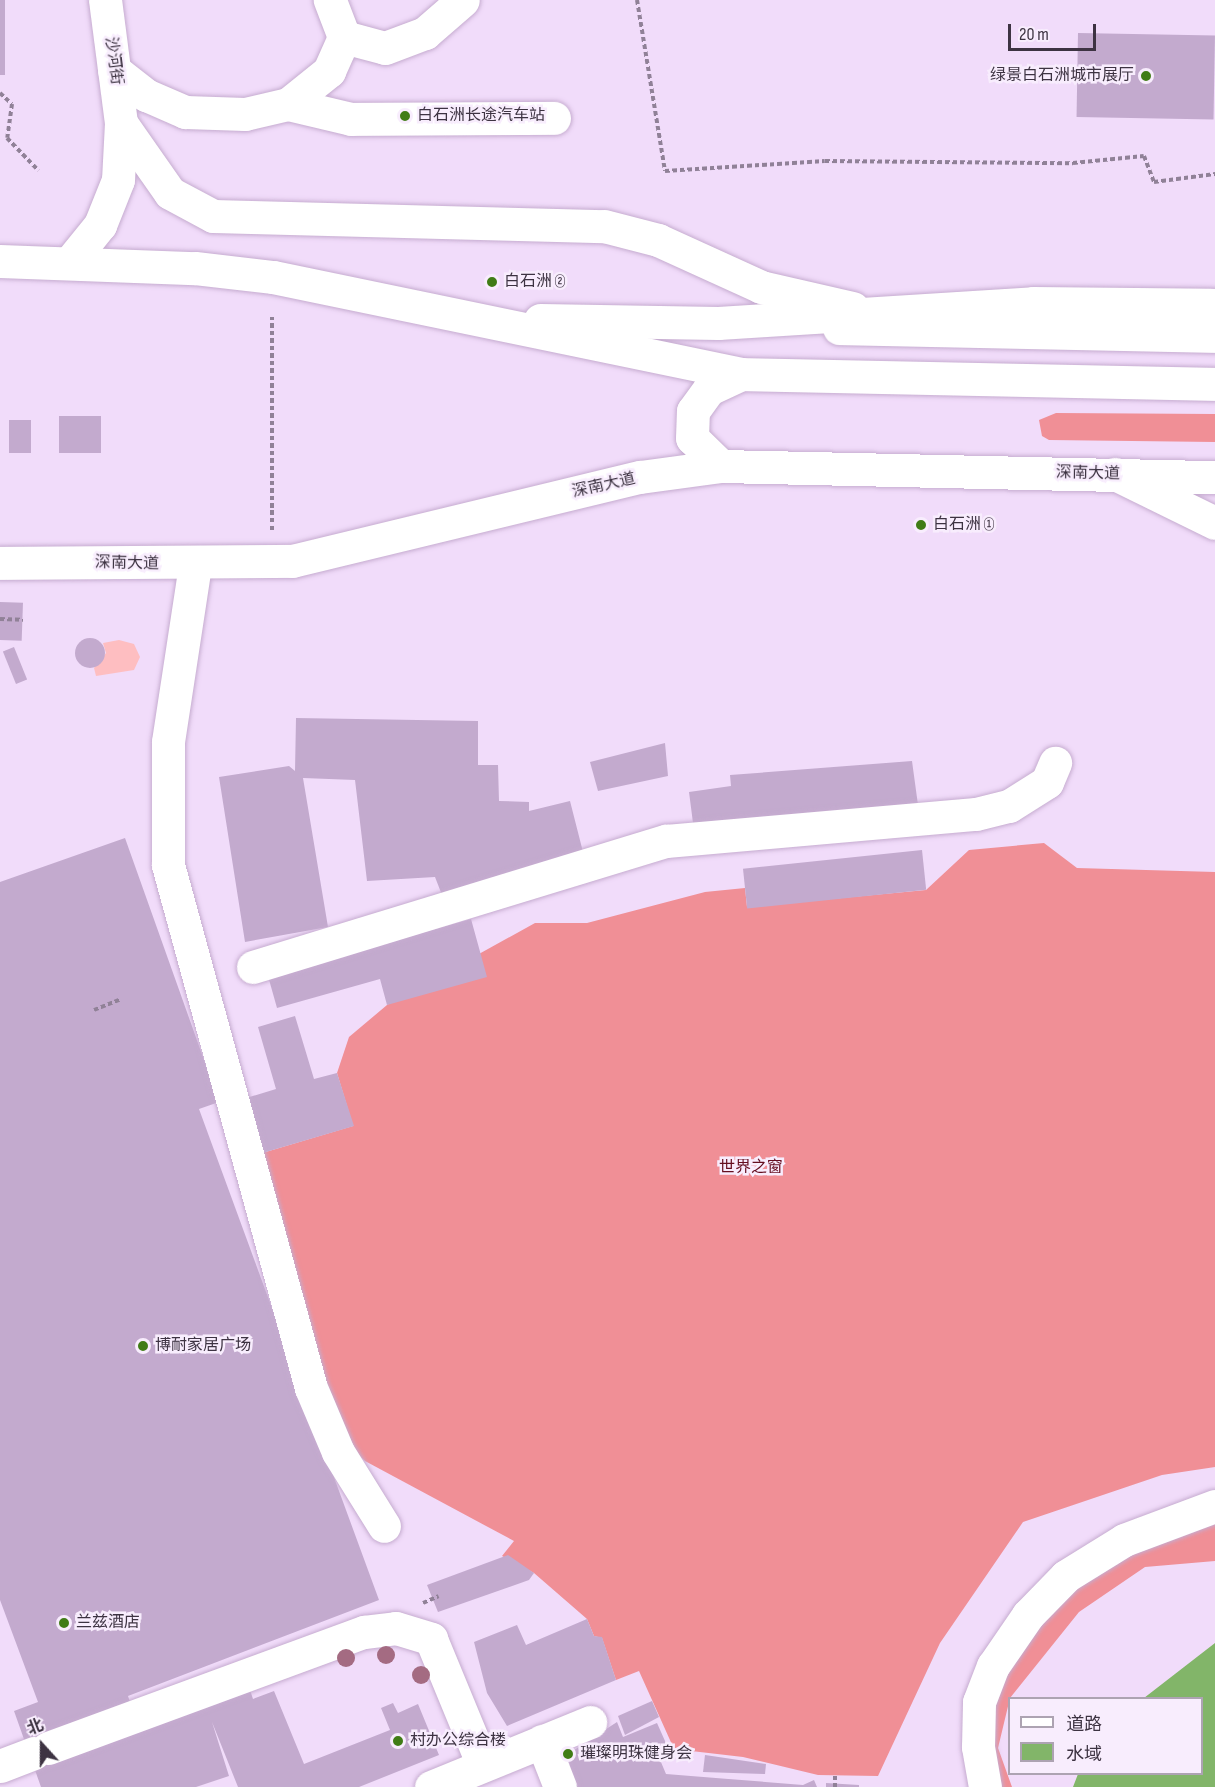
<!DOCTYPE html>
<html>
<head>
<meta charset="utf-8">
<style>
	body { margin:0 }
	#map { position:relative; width:1215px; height:1787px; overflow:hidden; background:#f1dcfa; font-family:"Sofia Sans Condensed","Noto Sans SC",sans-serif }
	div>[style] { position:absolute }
	.green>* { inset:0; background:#febec1 }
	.forest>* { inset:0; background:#f08f96 }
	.water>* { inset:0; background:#82b569 }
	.building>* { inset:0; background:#c3aace; transform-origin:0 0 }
	.round { border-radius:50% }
	.path>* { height:4px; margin-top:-2px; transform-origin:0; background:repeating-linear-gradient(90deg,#908197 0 4.5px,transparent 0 7.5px) }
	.roads { filter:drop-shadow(0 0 2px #c6acd0) drop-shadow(0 0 2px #c6acd0) }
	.minor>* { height:33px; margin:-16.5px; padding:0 16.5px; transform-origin:16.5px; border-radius:16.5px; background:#fff }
	.major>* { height:33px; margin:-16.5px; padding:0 16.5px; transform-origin:16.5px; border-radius:16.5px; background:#fff }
	.trees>* { width:18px; height:18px; margin:-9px; border-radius:50%; background:#a46b82 }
	.dots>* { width:16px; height:16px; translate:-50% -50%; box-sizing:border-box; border:3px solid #f8edfd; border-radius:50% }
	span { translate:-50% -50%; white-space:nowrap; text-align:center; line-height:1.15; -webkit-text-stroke:5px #f8edfd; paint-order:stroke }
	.street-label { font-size:16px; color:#3d3342 }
	.poi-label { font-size:16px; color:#3d3342 }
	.right { translate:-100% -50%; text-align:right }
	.left { translate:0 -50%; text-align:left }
	.park-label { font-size:16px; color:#650e20 }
	.legend { position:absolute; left:1008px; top:1697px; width:195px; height:78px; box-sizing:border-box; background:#f8edfd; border:2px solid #ada3b2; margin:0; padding:8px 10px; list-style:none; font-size:18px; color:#3d3342 }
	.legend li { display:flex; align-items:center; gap:12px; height:30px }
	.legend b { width:30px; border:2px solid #ada3b2 }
	.north { position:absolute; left:12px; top:1715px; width:60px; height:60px; -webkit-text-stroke:4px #f8edfd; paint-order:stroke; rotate:339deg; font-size:16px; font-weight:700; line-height:24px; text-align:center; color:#3d3342 }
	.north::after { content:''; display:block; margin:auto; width:21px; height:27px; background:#3d3342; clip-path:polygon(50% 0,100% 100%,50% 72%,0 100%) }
	.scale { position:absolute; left:1008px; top:24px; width:88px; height:27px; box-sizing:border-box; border:3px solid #3d3342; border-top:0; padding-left:8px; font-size:18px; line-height:21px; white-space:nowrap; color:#3d3342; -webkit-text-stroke:4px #f8edfd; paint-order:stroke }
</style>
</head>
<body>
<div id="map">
	<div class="green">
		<div style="clip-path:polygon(119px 640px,134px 644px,140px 657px,134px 670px,96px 676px,94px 668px,106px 653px,103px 643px)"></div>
	</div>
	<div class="forest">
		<div style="clip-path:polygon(1056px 413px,1215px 414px,1215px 442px,1049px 440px,1042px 436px,1039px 420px)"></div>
		<div style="clip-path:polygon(1044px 843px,1077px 868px,1215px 872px,1215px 1467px,1162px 1475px,1023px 1522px,940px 1643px,878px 1776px,818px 1775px,743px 1757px,674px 1749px,639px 1671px,616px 1680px,602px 1638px,594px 1636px,587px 1619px,534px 1573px,502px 1556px,514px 1541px,365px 1461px,348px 1445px,326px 1399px,259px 1154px,353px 1126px,337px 1073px,349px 1037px,387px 1005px,535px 923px,587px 923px,705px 892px,745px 888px,747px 907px,926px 890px,969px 850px)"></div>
		<div style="clip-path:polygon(1215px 1511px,1215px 1561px,1145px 1567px,1079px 1612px,1010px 1698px,998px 1748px,1012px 1787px,990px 1787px,997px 1669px,1069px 1580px)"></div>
	</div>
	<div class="water">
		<div style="clip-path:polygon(1215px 1643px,1215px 1787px,1073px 1787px,1078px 1774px,1202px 1774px,1202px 1698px,1144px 1698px)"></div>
	</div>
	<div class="building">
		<div style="left:0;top:0;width:5px;height:75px"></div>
		<div style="left:1078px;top:33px;width:137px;height:84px;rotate:1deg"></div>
		<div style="left:59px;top:416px;width:42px;height:37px"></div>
		<div style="left:9px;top:420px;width:22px;height:33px"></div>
		<div style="left:0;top:602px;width:23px;height:38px;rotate:2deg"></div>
		<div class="round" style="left:75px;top:638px;width:30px;height:30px"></div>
		<div style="left:14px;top:647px;width:35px;height:12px;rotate:68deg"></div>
		<div style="clip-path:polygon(296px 718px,478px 721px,478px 765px,498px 765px,499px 801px,529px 802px,529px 811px,570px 801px,583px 852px,442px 895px,435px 877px,367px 881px,355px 780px,303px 778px,328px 927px,245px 942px,219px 777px,289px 766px,295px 771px)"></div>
		<div style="clip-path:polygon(665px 743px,668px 776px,598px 791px,590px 762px)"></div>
		<div style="clip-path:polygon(912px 761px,918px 805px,693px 823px,689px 792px,731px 786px,730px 775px)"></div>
		<div style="clip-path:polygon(125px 838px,219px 1102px,199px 1109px,379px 1600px,128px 1696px,132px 1708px,249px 1687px,253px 1699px,274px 1691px,304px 1764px,390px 1730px,381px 1708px,393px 1703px,398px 1713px,418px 1704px,439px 1755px,359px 1787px,238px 1787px,212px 1722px,229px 1776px,196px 1787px,41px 1787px,14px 1711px,38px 1702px,0 1600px,0 882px)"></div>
		<div style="left:922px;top:850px;width:40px;height:180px;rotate:84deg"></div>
		<div style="clip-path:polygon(471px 919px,487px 977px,387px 1005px,380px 979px,277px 1008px,268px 976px)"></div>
		<div style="clip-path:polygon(295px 1016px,314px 1079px,337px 1073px,354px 1126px,259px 1154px,243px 1099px,276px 1089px,258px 1027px)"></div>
		<div style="clip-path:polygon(508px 1555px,534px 1573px,529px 1580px,438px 1612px,427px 1585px)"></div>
		<div style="clip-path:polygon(587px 1619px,594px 1636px,602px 1637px,616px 1680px,507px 1726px,487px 1693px,474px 1642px,517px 1625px,526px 1645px)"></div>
		<div style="clip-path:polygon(652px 1701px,659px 1717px,625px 1735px,618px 1716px)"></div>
		<div style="clip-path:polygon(617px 1722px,623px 1737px,657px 1723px,669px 1750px,658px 1755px,666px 1774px,803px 1785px,814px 1780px,817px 1787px,573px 1787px,568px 1754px)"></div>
		<div style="clip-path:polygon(705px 1755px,766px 1764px,765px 1774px,703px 1772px)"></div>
		<div style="clip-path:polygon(826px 1783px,859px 1785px,859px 1787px,826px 1787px)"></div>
	</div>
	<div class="path">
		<div style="left:637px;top:0;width:173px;rotate:80.7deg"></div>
		<div style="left:665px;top:171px;width:160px;rotate:-3.6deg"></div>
		<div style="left:825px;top:161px;width:248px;rotate:0.5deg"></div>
		<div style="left:1073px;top:163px;width:71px;rotate:-5.6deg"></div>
		<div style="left:1144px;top:156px;width:28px;rotate:69deg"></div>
		<div style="left:1154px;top:182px;width:62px;rotate:-7.5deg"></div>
		<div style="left:0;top:93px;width:16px;rotate:43deg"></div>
		<div style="left:12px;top:104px;width:34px;rotate:98deg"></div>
		<div style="left:7px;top:138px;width:45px;rotate:45.9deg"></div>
		<div style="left:272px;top:530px;width:213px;rotate:-90deg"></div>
		<div style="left:0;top:619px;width:23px;rotate:2deg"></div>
		<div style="left:94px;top:1010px;width:29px;rotate:-22deg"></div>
		<div style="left:423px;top:1603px;width:17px;rotate:-24deg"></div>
		<div style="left:835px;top:1787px;width:11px;rotate:-90deg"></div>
	</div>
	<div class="roads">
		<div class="minor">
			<div style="left:344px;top:37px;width:42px;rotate:15deg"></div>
			<div style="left:385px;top:48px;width:43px;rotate:-20.6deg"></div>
			<div style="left:425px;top:33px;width:50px;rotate:-41deg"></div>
			<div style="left:114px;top:70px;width:41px;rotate:38deg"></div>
			<div style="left:146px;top:95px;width:43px;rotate:23.6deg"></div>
			<div style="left:185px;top:112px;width:60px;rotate:1.9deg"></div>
			<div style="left:245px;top:114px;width:44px;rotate:-13.1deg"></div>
			<div style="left:288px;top:104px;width:53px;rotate:-38.8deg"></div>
			<div style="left:329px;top:71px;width:37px;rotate:-66deg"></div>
			<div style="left:344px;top:37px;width:40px;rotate:-111deg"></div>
			<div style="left:288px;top:104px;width:65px;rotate:13.4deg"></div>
			<div style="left:351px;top:119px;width:203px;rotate:-0.3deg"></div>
			<div style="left:121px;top:123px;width:85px;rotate:55deg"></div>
			<div style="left:170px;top:193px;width:49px;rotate:28.1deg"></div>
			<div style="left:213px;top:216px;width:391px;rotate:1.5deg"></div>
			<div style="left:604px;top:226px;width:56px;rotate:14.5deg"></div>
			<div style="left:658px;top:240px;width:113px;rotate:24.5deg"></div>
			<div style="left:761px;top:287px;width:94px;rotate:12.9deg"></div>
			<div style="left:70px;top:262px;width:48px;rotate:-51deg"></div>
			<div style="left:100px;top:225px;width:48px;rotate:-68.2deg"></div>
			<div style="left:118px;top:180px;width:57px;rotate:-87deg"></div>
			<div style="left:121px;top:123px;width:124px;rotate:-97.4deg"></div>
			<div style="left:839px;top:328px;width:376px;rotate:1.2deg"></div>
			<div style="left:1115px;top:474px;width:111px;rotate:26.1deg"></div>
			<div style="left:195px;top:565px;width:179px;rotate:98.7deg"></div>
			<div style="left:168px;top:742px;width:123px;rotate:90deg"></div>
			<div style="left:168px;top:865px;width:542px;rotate:74.71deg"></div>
			<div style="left:311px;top:1388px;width:69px;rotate:67.1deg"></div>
			<div style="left:338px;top:1452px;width:87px;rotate:58.1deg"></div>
			<div style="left:253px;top:967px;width:432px;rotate:-17deg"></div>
			<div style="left:666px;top:841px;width:311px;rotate:-5deg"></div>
			<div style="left:976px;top:814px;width:34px;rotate:-14deg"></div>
			<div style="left:1009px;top:806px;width:45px;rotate:-32.3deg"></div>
			<div style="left:1047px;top:782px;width:21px;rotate:-67deg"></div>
			<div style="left:542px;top:1741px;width:49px;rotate:68.6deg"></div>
			<div style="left:48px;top:1748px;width:337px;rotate:-20.2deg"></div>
			<div style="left:364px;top:1632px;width:32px;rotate:-7deg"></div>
			<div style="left:396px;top:1628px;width:37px;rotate:17deg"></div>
			<div style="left:431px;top:1639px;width:136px;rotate:67.6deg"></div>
			<div style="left:0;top:1766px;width:36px;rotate:-21deg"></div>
			<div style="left:431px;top:1787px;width:172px;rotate:-22.2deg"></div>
			<div style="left:985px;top:1787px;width:41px;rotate:-99.9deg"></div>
			<div style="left:978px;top:1747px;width:45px;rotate:-88.7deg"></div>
			<div style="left:979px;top:1702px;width:39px;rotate:-69deg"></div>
			<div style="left:993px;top:1666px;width:62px;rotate:-55.5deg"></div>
			<div style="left:1028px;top:1615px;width:54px;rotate:-45.7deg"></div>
			<div style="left:1066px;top:1576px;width:68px;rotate:-31.8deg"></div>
			<div style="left:1124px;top:1540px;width:97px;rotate:-20.5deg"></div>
		</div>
		<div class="major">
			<div style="left:0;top:261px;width:195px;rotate:2.1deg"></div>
			<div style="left:195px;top:268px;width:79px;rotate:6.6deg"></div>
			<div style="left:273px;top:277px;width:478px;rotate:11.7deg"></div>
			<div style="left:741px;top:374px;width:474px;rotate:1.2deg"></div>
			<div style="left:540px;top:320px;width:178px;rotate:1deg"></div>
			<div style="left:718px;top:323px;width:316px;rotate:-3.6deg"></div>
			<div style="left:1033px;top:303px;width:182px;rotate:0.6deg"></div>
			<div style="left:721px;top:466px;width:40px;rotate:-136deg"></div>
			<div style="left:692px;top:438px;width:27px;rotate:-88deg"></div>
			<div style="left:693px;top:411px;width:27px;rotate:-54deg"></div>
			<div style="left:709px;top:389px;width:35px;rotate:-25deg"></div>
			<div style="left:0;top:563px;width:292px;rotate:-0.4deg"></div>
			<div style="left:292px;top:561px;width:358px;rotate:-13.6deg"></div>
			<div style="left:640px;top:477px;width:82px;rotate:-7.7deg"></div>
			<div style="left:721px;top:466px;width:494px;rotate:1.3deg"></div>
		</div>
	</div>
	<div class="trees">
		<div style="left:386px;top:1655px"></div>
		<div style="left:346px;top:1658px"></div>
		<div style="left:421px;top:1675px"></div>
	</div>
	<div class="dots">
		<div style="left:1146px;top:76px;background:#407c16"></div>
		<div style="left:405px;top:116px;background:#407c16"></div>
		<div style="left:492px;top:282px;background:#407c16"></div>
		<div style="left:921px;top:525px;background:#407c16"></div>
		<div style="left:143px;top:1346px;background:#407c16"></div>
		<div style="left:64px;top:1623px;background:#407c16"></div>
		<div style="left:398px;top:1741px;background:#407c16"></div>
		<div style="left:568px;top:1754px;background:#407c16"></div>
	</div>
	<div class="street-label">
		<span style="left:113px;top:61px;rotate:83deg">沙河街</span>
		<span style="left:1088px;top:474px;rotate:1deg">深南大道</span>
		<span style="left:604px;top:486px;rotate:-13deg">深南大道</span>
		<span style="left:127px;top:564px;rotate:1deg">深南大道</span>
	</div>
	<div class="poi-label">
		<span class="right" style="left:1134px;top:76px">绿景白石洲城市展厅</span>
		<span class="left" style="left:417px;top:116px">白石洲长途汽车站</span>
		<span class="left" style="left:504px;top:282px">白石洲 ②</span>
		<span class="left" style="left:933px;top:525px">白石洲 ①</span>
		<span class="left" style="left:155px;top:1346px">博耐家居广场</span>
		<span class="left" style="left:76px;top:1623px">兰兹酒店</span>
		<span class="left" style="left:410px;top:1741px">村办公综合楼</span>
		<span class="left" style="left:580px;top:1754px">璀璨明珠健身会</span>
	</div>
	<div class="park-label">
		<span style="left:751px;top:1168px">世界之窗</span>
	</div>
	<ul class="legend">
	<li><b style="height:8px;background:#fff"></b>道路</li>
	<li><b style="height:16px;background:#82b569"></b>水域</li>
	</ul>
	<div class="north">北</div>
	<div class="scale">20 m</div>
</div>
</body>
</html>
